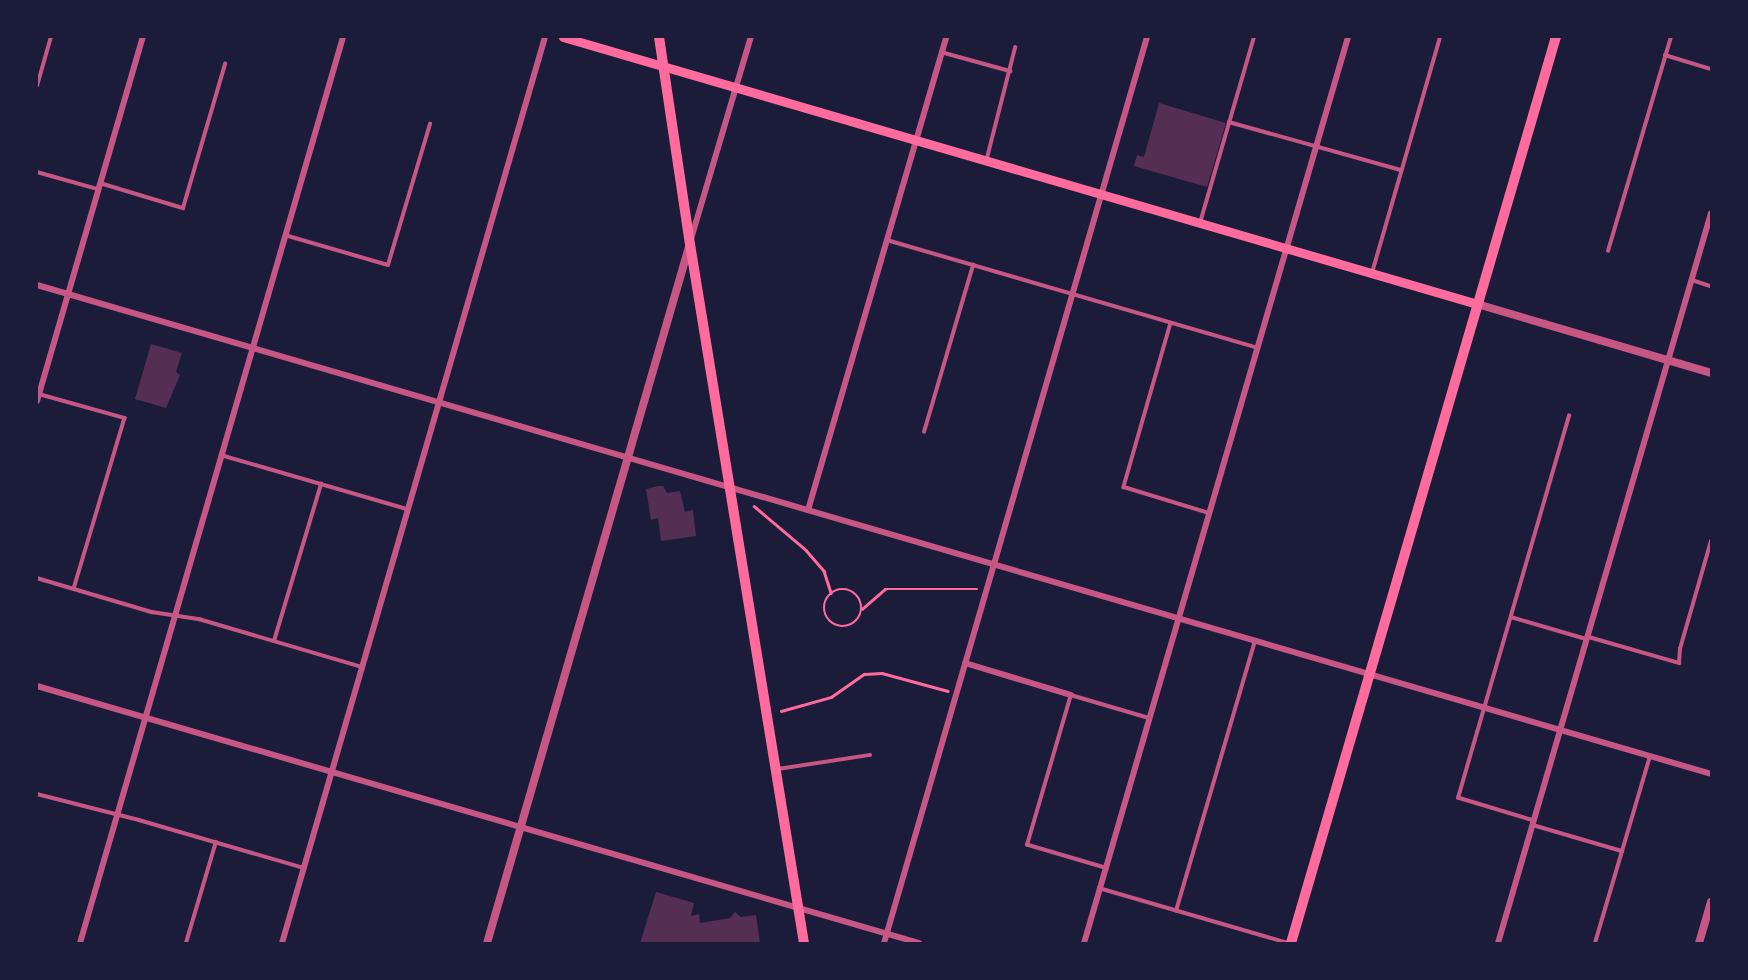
<!DOCTYPE html>
<html>
<head>
<meta charset="utf-8">
<style>
	body { margin:0 }
	#map { position:relative; width:1748px; height:980px; overflow:hidden; background:#1b1b3a; font-family:"Times New Roman",serif }
	div>[style] { position:absolute }
	.building>* { inset:0; background:#542f53 }
	.path>* { height:2.5px; margin:-1.25px; padding:0 1.25px; transform-origin:1.25px; border-radius:1.25px; background:#ff6b9d }
	.path>.ring { margin:-1.25px; padding:0; box-sizing:content-box; background:none; border:2.5px solid #ff6b9d; border-radius:50% }
	.service>* { height:3.5px; margin:-1.75px; padding:0 1.75px; transform-origin:1.75px; border-radius:1.75px; background:#c65784 }
	.minor>* { height:6px; margin:-3px; padding:0 3px; transform-origin:3px; border-radius:3px; background:#c65784 }
	.tertiary>* { height:8px; margin:-4px; padding:0 4px; transform-origin:4px; border-radius:4px; background:#c65784 }
	.secondary>* { height:9px; margin:-4.5px; padding:0 4.5px; transform-origin:4.5px; border-radius:4.5px; background:#ff6b9d }
	.primary>* { height:10px; margin:-5px; padding:0 5px; transform-origin:5px; border-radius:5px; background:#ff6b9d }
	span { translate:-50% -50%; white-space:nowrap; text-align:center; line-height:1.15; -webkit-text-stroke:6px #1b1b3a; paint-order:stroke }
	.frame { position:absolute; inset:0; border:38px solid #1b1b3a; pointer-events:none }
</style>
</head>
<body>
<div id="map">
	<div class="building">
		<div style="clip-path:polygon(1159px 103px,1226px 123px,1207px 187px,1134px 166px,1137px 155px,1144px 157px)"></div>
		<div style="clip-path:polygon(151px 344px,182px 353px,176px 372px,180px 375px,166px 408px,135px 399px)"></div>
		<div style="clip-path:polygon(659px 486px,663px 486px,667px 493px,680px 491px,685px 512px,693px 510px,696px 536px,661px 541px,658px 518px,651px 520px,646px 489px)"></div>
		<div style="clip-path:polygon(656px 892px,694px 903px,691px 916px,699px 914px,700px 923px,730px 918px,735px 912px,741px 917px,756px 915px,760px 943px,640px 943px)"></div>
	</div>
	<div class="path">
		<div style="left:754px;top:506px;width:68px;rotate:40.2deg"></div>
		<div style="left:806px;top:550px;width:28px;rotate:49deg"></div>
		<div style="left:824px;top:571px;width:23px;rotate:72deg"></div>
		<div class="ring" style="left:824px;top:589px;width:35.5px;height:35.5px"></div>
		<div style="left:862px;top:609px;width:30px;rotate:-41deg"></div>
		<div style="left:885px;top:589px;width:92px"></div>
		<div style="left:781px;top:711px;width:52px;rotate:-15.6deg"></div>
		<div style="left:831px;top:697px;width:40px;rotate:-34.9deg"></div>
		<div style="left:864px;top:674px;width:18px;rotate:-3deg"></div>
		<div style="left:882px;top:673px;width:68px;rotate:15.3deg"></div>
	</div>
	<div class="service">
		<div style="left:941px;top:52px;width:72px;rotate:15.4deg"></div>
		<div style="left:1665px;top:55px;width:48px;rotate:16.9deg"></div>
		<div style="left:37px;top:86px;width:51px;rotate:-74.1deg"></div>
		<div style="left:1229px;top:122px;width:179px;rotate:15.6deg"></div>
		<div style="left:987px;top:158px;width:114px;rotate:-75.7deg"></div>
		<div style="left:37px;top:172px;width:63px;rotate:15.6deg"></div>
		<div style="left:100px;top:183px;width:87px;rotate:16.8deg"></div>
		<div style="left:183px;top:208px;width:150px;rotate:-73.7deg"></div>
		<div style="left:1200px;top:223px;width:194px;rotate:-73.8deg"></div>
		<div style="left:285px;top:235px;width:107px;rotate:16.2deg"></div>
		<div style="left:388px;top:265px;width:147px;rotate:-73.4deg"></div>
		<div style="left:887px;top:240px;width:386px;rotate:16.2deg"></div>
		<div style="left:1608px;top:251px;width:223px;rotate:-73.6deg"></div>
		<div style="left:1372px;top:273px;width:246px;rotate:-73.9deg"></div>
		<div style="left:1692px;top:280px;width:20px;rotate:18deg"></div>
		<div style="left:1171px;top:323px;width:171px;rotate:106deg"></div>
		<div style="left:1124px;top:487px;width:89px;rotate:17deg"></div>
		<div style="left:39px;top:394px;width:89px;rotate:15.6deg"></div>
		<div style="left:125px;top:418px;width:178px;rotate:106.6deg"></div>
		<div style="left:924px;top:432px;width:174px;rotate:-73.6deg"></div>
		<div style="left:221px;top:455px;width:194px;rotate:16.2deg"></div>
		<div style="left:37px;top:578px;width:120px;rotate:16.5deg"></div>
		<div style="left:152px;top:612px;width:48px;rotate:8.5deg"></div>
		<div style="left:199px;top:619px;width:170px;rotate:16.4deg"></div>
		<div style="left:1511px;top:617px;width:78px;rotate:16.3deg"></div>
		<div style="left:1589px;top:637px;width:94px;rotate:16.1deg"></div>
		<div style="left:1679px;top:663px;width:14px;rotate:-86deg"></div>
		<div style="left:1680px;top:649px;width:112px;rotate:-74deg"></div>
		<div style="left:274px;top:641px;width:164px;rotate:-73.3deg"></div>
		<div style="left:778px;top:769px;width:93px;rotate:-8.7deg"></div>
		<div style="left:37px;top:794px;width:105px;rotate:14.3deg"></div>
		<div style="left:139px;top:820px;width:172px;rotate:16.2deg"></div>
		<div style="left:1534px;top:821px;width:79px;rotate:-163.2deg"></div>
		<div style="left:1458px;top:798px;width:398px;rotate:-73.8deg"></div>
		<div style="left:1533px;top:825px;width:93px;rotate:16.3deg"></div>
		<div style="left:1105px;top:868px;width:81px;rotate:-163.6deg"></div>
		<div style="left:1027px;top:845px;width:156px;rotate:-73.7deg"></div>
		<div style="left:1071px;top:695px;width:81px;rotate:16.4deg"></div>
		<div style="left:1099px;top:888px;width:197px;rotate:16.2deg"></div>
		<div style="left:1176px;top:911px;width:281px;rotate:-73.7deg"></div>
		<div style="left:186px;top:943px;width:105px;rotate:-73.5deg"></div>
		<div style="left:1595px;top:943px;width:195px;rotate:-73.6deg"></div>
	</div>
	<div class="minor">
		<div style="left:691px;top:239px;width:211px;rotate:-73.5deg"></div>
		<div style="left:37px;top:285px;width:1744px;rotate:16.28deg"></div>
		<div style="left:37px;top:401px;width:379px;rotate:-73.8deg"></div>
		<div style="left:808px;top:510px;width:493px;rotate:-73.7deg"></div>
		<div style="left:965px;top:663px;width:111px;rotate:16.8deg"></div>
		<div style="left:37px;top:686px;width:919px;rotate:16.25deg"></div>
		<div style="left:80px;top:943px;width:943px;rotate:-73.81deg"></div>
		<div style="left:282px;top:943px;width:943px;rotate:-73.81deg"></div>
		<div style="left:884px;top:943px;width:943px;rotate:-73.81deg"></div>
		<div style="left:1084px;top:943px;width:944px;rotate:-73.75deg"></div>
		<div style="left:1498px;top:943px;width:760px;rotate:-73.73deg"></div>
	</div>
	<div class="tertiary">
		<div style="left:1477px;top:304px;width:244px;rotate:16.4deg"></div>
		<div style="left:487px;top:943px;width:725px;rotate:-73.82deg"></div>
		<div style="left:1699px;top:943px;width:43px;rotate:-73.7deg"></div>
	</div>
	<div class="secondary">
		<div style="left:563px;top:37px;width:952px;rotate:16.28deg"></div>
	</div>
	<div class="primary">
		<div style="left:659px;top:37px;width:209px;rotate:81.5deg"></div>
		<div style="left:690px;top:244px;width:708px;rotate:80.74deg"></div>
		<div style="left:1291px;top:943px;width:944px;rotate:-73.7deg"></div>
	</div>
	<div class="frame"></div>
</div>
</body>
</html>
